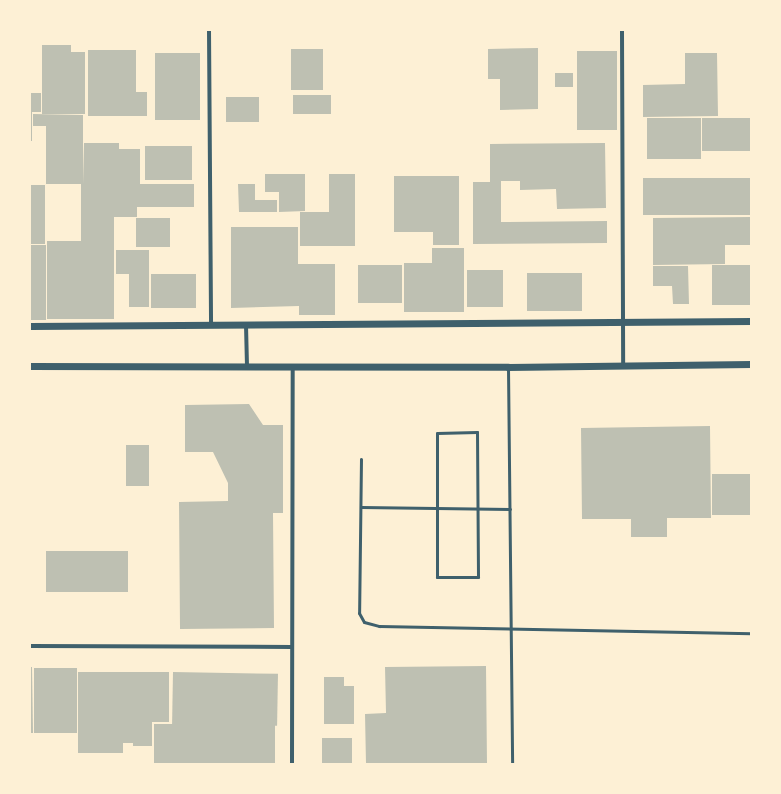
<!DOCTYPE html>
<html>
<head>
<meta charset="utf-8">
<style>
	body { margin:0 }
	#map { position:relative; width:781px; height:794px; overflow:hidden; background:#fdf0d5; font-family:"Fira Sans",sans-serif }
	div>[style] { position:absolute }
	.building>* { inset:0; background:#bec0b2; transform-origin:0 0 }
	.service>* { height:3px; margin:-1.5px; padding:0 1.5px; transform-origin:1.5px; border-radius:1.5px; background:#3f606c }
	.minor>* { height:4px; margin:-2px; padding:0 2px; transform-origin:2px; border-radius:2px; background:#3f606c }
	.tertiary>* { height:7px; margin:-3.5px; padding:0 3.5px; transform-origin:3.5px; border-radius:3.5px; background:#3f606c }
	span { translate:-50% -50%; white-space:nowrap; text-align:center; line-height:1.15; -webkit-text-stroke:4px #fdf0d5; paint-order:stroke }
	.frame { position:absolute; inset:0; border:31px solid #fdf0d5; pointer-events:none }
</style>
</head>
<body>
<div id="map">
	<div class="building">
		<div style="clip-path:polygon(42px 45px,71px 45px,71px 52px,85px 52px,85px 114px,42px 114px)"></div>
		<div style="clip-path:polygon(538px 48px,538px 109px,500px 110px,500px 79px,488px 79px,488px 49px)"></div>
		<div style="left:323px;top:49px;width:41px;height:32px;rotate:90deg"></div>
		<div style="clip-path:polygon(88px 50px,136px 50px,136px 92px,147px 92px,147px 116px,88px 116px)"></div>
		<div style="left:577px;top:51px;width:40px;height:79px"></div>
		<div style="left:155px;top:53px;width:45px;height:67px"></div>
		<div style="clip-path:polygon(685px 53px,717px 53px,718px 116px,643px 117px,643px 85px,685px 84px)"></div>
		<div style="left:555px;top:73px;width:18px;height:14px"></div>
		<div style="clip-path:polygon(30px 93px,41px 93px,41px 112px,32px 112px,32px 141px,30px 141px)"></div>
		<div style="left:293px;top:95px;width:38px;height:19px"></div>
		<div style="left:226px;top:97px;width:33px;height:25px"></div>
		<div style="clip-path:polygon(33px 114px,83px 115px,83px 184px,84px 143px,119px 143px,119px 149px,140px 149px,140px 184px,194px 184px,194px 207px,137px 207px,137px 217px,114px 217px,114px 319px,47px 319px,47px 241px,81px 241px,81px 184px,46px 184px,46px 126px,33px 126px)"></div>
		<div style="left:647px;top:118px;width:54px;height:41px"></div>
		<div style="left:702px;top:118px;width:49px;height:33px"></div>
		<div style="clip-path:polygon(605px 143px,606px 208px,557px 209px,556px 189px,520px 190px,520px 181px,501px 181px,501px 222px,607px 221px,607px 243px,473px 244px,473px 182px,490px 182px,490px 144px)"></div>
		<div style="left:145px;top:146px;width:47px;height:34px"></div>
		<div style="clip-path:polygon(265px 174px,305px 174px,305px 211px,279px 212px,279px 192px,265px 192px)"></div>
		<div style="clip-path:polygon(329px 174px,355px 174px,355px 246px,300px 246px,300px 212px,329px 212px)"></div>
		<div style="clip-path:polygon(394px 176px,459px 176px,459px 245px,433px 245px,433px 232px,394px 232px)"></div>
		<div style="left:751px;top:178px;width:37px;height:108px;rotate:90deg"></div>
		<div style="clip-path:polygon(238px 184px,255px 184px,255px 200px,277px 200px,277px 212px,239px 212px)"></div>
		<div style="left:30px;top:185px;width:15px;height:59px"></div>
		<div style="clip-path:polygon(751px 217px,751px 245px,725px 245px,725px 264px,653px 265px,653px 218px)"></div>
		<div style="left:136px;top:218px;width:34px;height:29px"></div>
		<div style="clip-path:polygon(231px 227px,298px 227px,298px 264px,335px 264px,335px 315px,299px 315px,299px 306px,231px 308px)"></div>
		<div style="left:30px;top:245px;width:16px;height:75px"></div>
		<div style="clip-path:polygon(432px 248px,464px 248px,464px 312px,404px 312px,404px 263px,432px 263px)"></div>
		<div style="clip-path:polygon(116px 250px,149px 250px,149px 307px,129px 307px,129px 274px,116px 274px)"></div>
		<div style="left:358px;top:265px;width:44px;height:38px"></div>
		<div style="left:712px;top:265px;width:39px;height:40px"></div>
		<div style="clip-path:polygon(653px 266px,688px 266px,689px 304px,673px 304px,672px 286px,653px 286px)"></div>
		<div style="left:467px;top:270px;width:36px;height:37px"></div>
		<div style="left:527px;top:273px;width:55px;height:38px"></div>
		<div style="left:151px;top:274px;width:45px;height:34px"></div>
		<div style="clip-path:polygon(249px 404px,263px 425px,283px 425px,283px 513px,273px 513px,274px 628px,180px 629px,179px 502px,228px 501px,228px 483px,213px 452px,185px 452px,185px 405px)"></div>
		<div style="clip-path:polygon(710px 426px,711px 518px,667px 518px,667px 537px,631px 537px,631px 519px,582px 519px,581px 428px)"></div>
		<div style="left:126px;top:445px;width:23px;height:41px"></div>
		<div style="left:712px;top:474px;width:38px;height:41px"></div>
		<div style="left:46px;top:551px;width:82px;height:41px"></div>
		<div style="clip-path:polygon(486px 666px,487px 764px,366px 764px,365px 714px,386px 713px,385px 667px)"></div>
		<div style="clip-path:polygon(30px 667px,32px 667px,33px 733px,30px 733px)"></div>
		<div style="left:34px;top:668px;width:43px;height:65px"></div>
		<div style="clip-path:polygon(78px 672px,169px 672px,169px 722px,152px 722px,152px 746px,133px 746px,133px 743px,123px 743px,123px 753px,78px 753px)"></div>
		<div style="left:173px;top:672px;width:105px;height:52px;rotate:1deg"></div>
		<div style="clip-path:polygon(324px 677px,344px 677px,344px 686px,354px 686px,354px 724px,324px 724px)"></div>
		<div style="left:154px;top:724px;width:121px;height:40px"></div>
		<div style="left:322px;top:738px;width:30px;height:26px"></div>
	</div>
	<div class="service">
		<div style="left:508px;top:368px;width:396px;rotate:89.4deg"></div>
		<div style="left:477px;top:432px;width:145px;rotate:89.6deg"></div>
		<div style="left:478px;top:577px;width:41px;rotate:180deg"></div>
		<div style="left:437px;top:577px;width:144px;rotate:-90deg"></div>
		<div style="left:437px;top:433px;width:40px;rotate:-1.4deg"></div>
		<div style="left:361px;top:459px;width:154px;rotate:90.7deg"></div>
		<div style="left:359px;top:613px;width:10px;rotate:61deg"></div>
		<div style="left:364px;top:622px;width:16px;rotate:15deg"></div>
		<div style="left:379px;top:626px;width:372px;rotate:1.1deg"></div>
		<div style="left:361px;top:507px;width:149px;rotate:0.8deg"></div>
	</div>
	<div class="minor">
		<div style="left:209px;top:30px;width:295px;rotate:89.6deg"></div>
		<div style="left:622px;top:30px;width:335px;rotate:89.8deg"></div>
		<div style="left:246px;top:325px;width:40px;rotate:88.6deg"></div>
		<div style="left:30px;top:646px;width:262px;rotate:0.2deg"></div>
		<div style="left:292px;top:764px;width:398px;rotate:-89.9deg"></div>
	</div>
	<div class="tertiary">
		<div style="left:30px;top:326px;width:721px;rotate:-0.4deg"></div>
		<div style="left:30px;top:366px;width:478px;rotate:0.1deg"></div>
		<div style="left:508px;top:367px;width:243px;rotate:-0.7deg"></div>
	</div>
	<div class="frame"></div>
</div>
</body>
</html>
